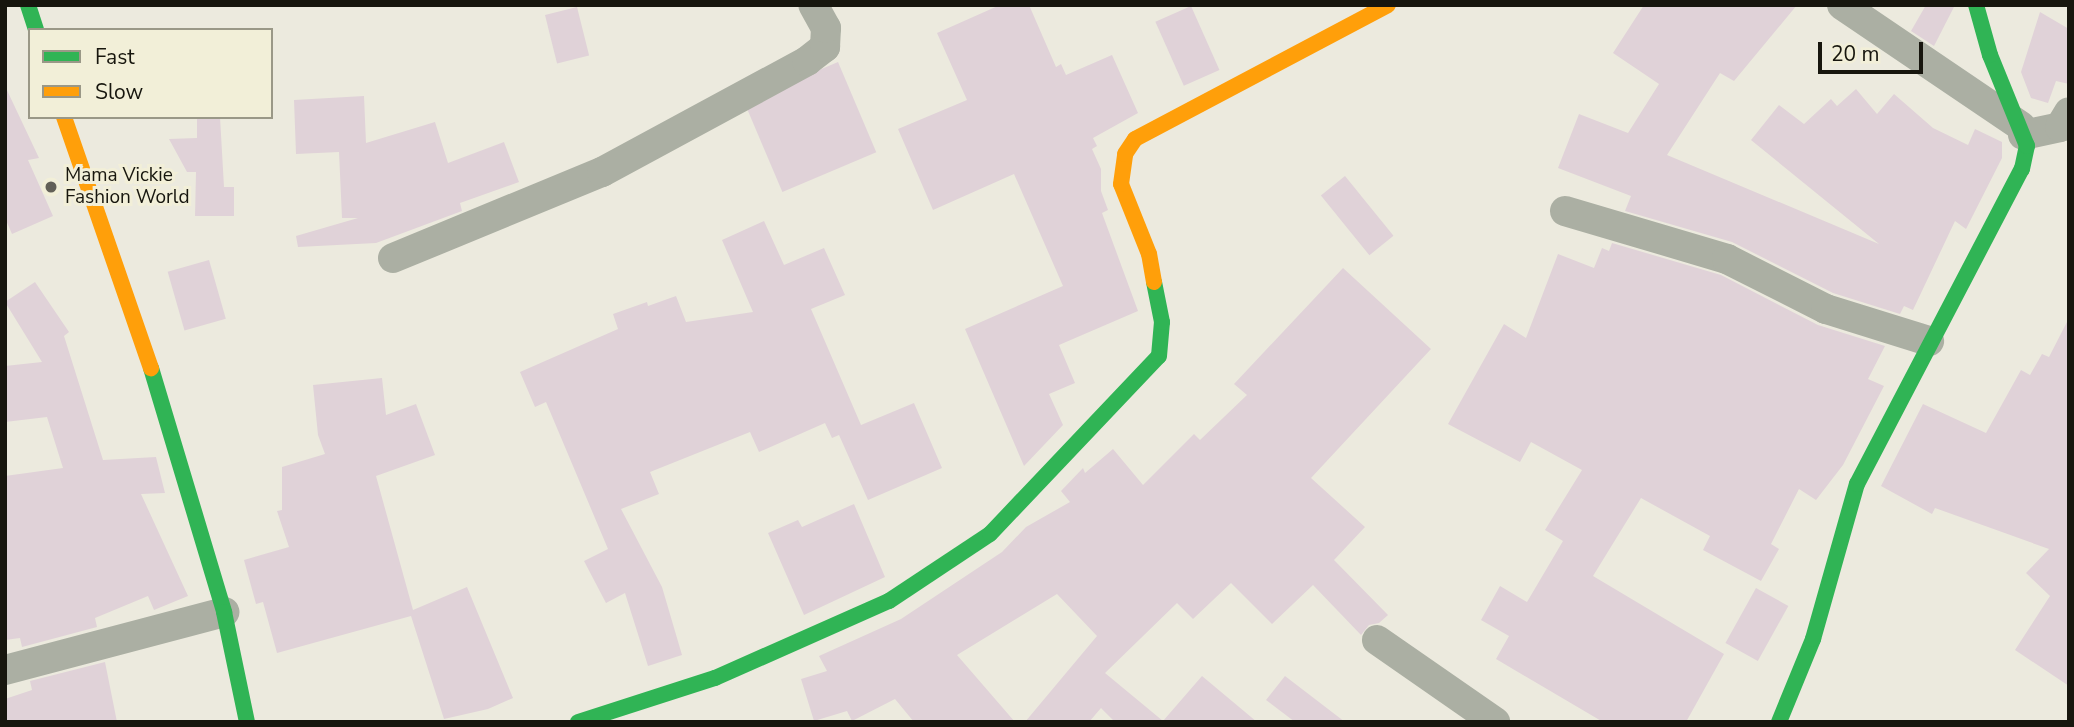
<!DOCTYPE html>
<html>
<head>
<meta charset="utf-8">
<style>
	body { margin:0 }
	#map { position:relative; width:2074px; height:727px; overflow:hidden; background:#eceade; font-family:"Nunito Sans",sans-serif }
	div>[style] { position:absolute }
	.building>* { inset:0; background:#e0d2d8; transform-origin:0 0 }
	.street>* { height:30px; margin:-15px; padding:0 15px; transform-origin:15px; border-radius:15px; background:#abafa3 }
	.fast>* { height:16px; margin:-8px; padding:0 8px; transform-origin:8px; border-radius:8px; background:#30b455 }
	.slow>* { height:16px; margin:-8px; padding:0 8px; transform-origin:8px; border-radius:8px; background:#ff9f0a }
	.dots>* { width:19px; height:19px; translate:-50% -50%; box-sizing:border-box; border:4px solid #f2efd8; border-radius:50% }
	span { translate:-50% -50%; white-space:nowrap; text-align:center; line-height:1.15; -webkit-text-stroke:6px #f2efd8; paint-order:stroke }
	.poi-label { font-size:19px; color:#17160e }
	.left { translate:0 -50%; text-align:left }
	.frame { position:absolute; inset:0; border:7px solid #17160e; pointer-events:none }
	.legend { position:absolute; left:28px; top:28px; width:245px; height:91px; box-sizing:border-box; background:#f2efd8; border:2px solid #9a9887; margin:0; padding:9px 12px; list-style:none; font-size:21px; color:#17160e }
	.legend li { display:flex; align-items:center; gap:14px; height:35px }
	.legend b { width:35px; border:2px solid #9a9887 }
	.scale { position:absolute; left:1818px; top:42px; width:105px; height:32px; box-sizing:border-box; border:4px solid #17160e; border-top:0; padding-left:9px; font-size:21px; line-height:24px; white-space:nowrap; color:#17160e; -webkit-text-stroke:5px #f2efd8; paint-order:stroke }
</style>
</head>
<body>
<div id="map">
	<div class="building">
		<div style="clip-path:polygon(1000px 5px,1029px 5px,1056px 67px,1061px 64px,1066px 75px,1112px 55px,1138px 113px,1093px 138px,1097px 146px,1092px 149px,1101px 169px,1101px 191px,1108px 210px,1102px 213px,1138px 311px,1059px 345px,1075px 383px,1049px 394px,1063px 425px,1024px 466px,965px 329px,1063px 286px,1014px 174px,933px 210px,898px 129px,967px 100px,937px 33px)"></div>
		<div style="clip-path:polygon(1644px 5px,1797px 5px,1734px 81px,1720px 73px,1667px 155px,1879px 244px,1751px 140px,1779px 105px,1804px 124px,1831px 99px,1837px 106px,1856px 89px,1877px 114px,1894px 94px,1933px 128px,1968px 145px,1975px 129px,2002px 142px,2002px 158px,1966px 229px,1955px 221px,1913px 310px,1904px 306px,1900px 314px,1833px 293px,1732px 242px,1625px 211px,1631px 196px,1558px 168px,1579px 114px,1628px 133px,1659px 84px,1613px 53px)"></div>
		<div style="clip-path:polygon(1926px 5px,1955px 5px,1934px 46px,1911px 31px)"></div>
		<div style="left:1191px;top:6px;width:70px;height:39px;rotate:66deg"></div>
		<div style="left:577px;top:7px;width:50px;height:33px;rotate:76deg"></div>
		<div style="clip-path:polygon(2040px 12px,2069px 29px,2069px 84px,2056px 81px,2048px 103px,2031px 98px,2021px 72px)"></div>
		<div style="left:838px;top:62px;width:98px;height:102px;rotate:67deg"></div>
		<div style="clip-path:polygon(5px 86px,39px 158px,28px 160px,53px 216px,12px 234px,5px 218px)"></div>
		<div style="clip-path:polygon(364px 96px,366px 143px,435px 122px,448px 163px,504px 142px,519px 182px,460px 203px,462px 211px,376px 243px,298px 247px,296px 236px,358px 218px,342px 218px,339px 152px,296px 154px,294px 100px)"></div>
		<div style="clip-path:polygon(197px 117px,220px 117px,224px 187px,234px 187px,234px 216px,195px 216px,196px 172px,187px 172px,169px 139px,197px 138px)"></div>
		<div style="left:1345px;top:176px;width:77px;height:31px;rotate:51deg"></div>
		<div style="clip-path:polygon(764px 221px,784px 265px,824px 248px,845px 295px,811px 309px,861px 425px,914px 403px,942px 468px,868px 500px,839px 435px,832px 438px,825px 423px,759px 452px,750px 432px,650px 472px,659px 494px,621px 509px,662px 587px,682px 655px,648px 666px,625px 593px,606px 603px,584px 561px,608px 549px,546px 402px,535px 407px,520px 372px,618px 329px,613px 314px,647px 302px,648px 306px,676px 296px,686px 322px,753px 312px,722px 240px)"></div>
		<div style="clip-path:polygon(1612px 243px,1721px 275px,1818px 325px,1885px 346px,1868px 379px,1884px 386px,1843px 465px,1816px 500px,1799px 489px,1771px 544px,1779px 549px,1761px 581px,1703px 550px,1710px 536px,1641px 498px,1593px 576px,1724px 654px,1686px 722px,1603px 722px,1496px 659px,1509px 636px,1481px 620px,1500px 586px,1527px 602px,1563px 541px,1545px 530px,1582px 470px,1531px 442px,1520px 462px,1448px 424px,1504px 324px,1526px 338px,1558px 254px,1594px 268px,1602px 248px,1609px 251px)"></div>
		<div style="left:209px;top:260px;width:61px;height:43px;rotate:74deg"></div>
		<div style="clip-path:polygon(1343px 268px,1431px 349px,1311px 478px,1365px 527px,1334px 560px,1388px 615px,1379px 623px,1369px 625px,1361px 635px,1313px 585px,1272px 624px,1231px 583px,1193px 619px,1177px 603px,1105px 673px,1163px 721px,1202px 676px,1257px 722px,1115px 722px,1101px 708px,1089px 722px,1025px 722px,1097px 636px,1057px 594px,957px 655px,1015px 722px,914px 722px,895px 699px,852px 721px,847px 711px,814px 721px,801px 679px,827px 671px,819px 656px,901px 619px,1002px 552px,1026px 527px,1070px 502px,1061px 491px,1083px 468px,1085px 473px,1113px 449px,1143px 485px,1194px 434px,1200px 440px,1247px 395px,1234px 384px)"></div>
		<div style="clip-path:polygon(35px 282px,69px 332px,64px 336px,103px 460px,156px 457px,165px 493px,141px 494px,188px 596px,154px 610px,148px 596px,95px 618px,97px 627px,22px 647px,20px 638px,5px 640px,5px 476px,63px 468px,47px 417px,5px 422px,5px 366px,42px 362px,5px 302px)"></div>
		<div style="clip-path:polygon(2069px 318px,2069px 686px,2015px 650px,2050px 596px,2026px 573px,2049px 549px,1935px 508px,1932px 514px,1881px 486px,1923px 404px,1986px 433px,2021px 370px,2030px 375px,2042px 354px,2049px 357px)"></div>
		<div style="clip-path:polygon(382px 378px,386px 415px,416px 404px,435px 455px,376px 476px,413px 610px,467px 587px,513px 698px,488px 709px,444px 719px,411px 616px,277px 653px,263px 602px,256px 604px,244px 560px,289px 547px,277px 511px,282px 510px,282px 467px,325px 454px,318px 435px,313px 385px)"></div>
		<div style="clip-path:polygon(854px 504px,885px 577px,804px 615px,768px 533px,798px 520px,802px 527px)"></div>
		<div style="left:1756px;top:588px;width:37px;height:63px;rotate:29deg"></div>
		<div style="clip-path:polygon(105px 662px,117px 722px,5px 722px,5px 699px,32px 690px,30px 681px)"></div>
		<div style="clip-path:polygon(1285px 676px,1345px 722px,1295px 722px,1266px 700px)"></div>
	</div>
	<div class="street">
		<div style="left:1842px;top:5px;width:216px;rotate:34.1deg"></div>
		<div style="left:2023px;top:135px;width:38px;rotate:-12deg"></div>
		<div style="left:2060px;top:127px;width:17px;rotate:-59deg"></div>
		<div style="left:1565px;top:211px;width:169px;rotate:16.5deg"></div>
		<div style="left:1727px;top:259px;width:111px;rotate:26.8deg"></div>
		<div style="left:1826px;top:309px;width:108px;rotate:17.3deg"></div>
		<div style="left:393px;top:258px;width:226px;rotate:-22.4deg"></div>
		<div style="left:602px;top:172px;width:233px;rotate:-28.4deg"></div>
		<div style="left:807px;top:61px;width:23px;rotate:-38deg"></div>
		<div style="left:825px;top:47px;width:19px;rotate:-87deg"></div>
		<div style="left:826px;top:28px;width:26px;rotate:-119deg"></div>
		<div style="left:1377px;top:640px;width:144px;rotate:34.8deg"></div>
		<div style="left:5px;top:670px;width:227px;rotate:-14.8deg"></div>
	</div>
	<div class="fast">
		<div style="left:28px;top:5px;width:26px;rotate:72deg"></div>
		<div style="left:151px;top:368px;width:255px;rotate:73.3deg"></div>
		<div style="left:224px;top:612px;width:112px;rotate:78.2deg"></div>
		<div style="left:578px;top:722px;width:144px;rotate:-17.8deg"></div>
		<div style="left:715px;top:678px;width:190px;rotate:-23.9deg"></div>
		<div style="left:889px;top:601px;width:121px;rotate:-33.6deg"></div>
		<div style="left:990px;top:534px;width:245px;rotate:-46.5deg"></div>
		<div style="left:1159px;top:356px;width:34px;rotate:-85deg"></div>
		<div style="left:1162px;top:322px;width:41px;rotate:-101.3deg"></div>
		<div style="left:1779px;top:722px;width:90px;rotate:-67.7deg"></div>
		<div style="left:1813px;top:639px;width:161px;rotate:-74.2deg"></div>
		<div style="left:1857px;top:484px;width:356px;rotate:-62.4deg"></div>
		<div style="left:2022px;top:169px;width:24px;rotate:-78deg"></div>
		<div style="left:2027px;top:146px;width:98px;rotate:-112.1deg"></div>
		<div style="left:1990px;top:55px;width:52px;rotate:-105.6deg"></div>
	</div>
	<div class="slow">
		<div style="left:64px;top:117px;width:266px;rotate:70.9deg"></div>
		<div style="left:1154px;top:282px;width:28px;rotate:-100deg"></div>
		<div style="left:1149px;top:254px;width:75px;rotate:-111.8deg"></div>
		<div style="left:1121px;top:184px;width:30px;rotate:-82deg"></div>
		<div style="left:1125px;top:154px;width:18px;rotate:-56deg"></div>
		<div style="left:1135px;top:139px;width:286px;rotate:-27.9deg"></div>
	</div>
	<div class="dots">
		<div style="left:51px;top:187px;background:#626057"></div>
	</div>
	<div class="poi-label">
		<span class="left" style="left:65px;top:187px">Mama Vickie<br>Fashion World</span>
	</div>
	<div class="frame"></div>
	<ul class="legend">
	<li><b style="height:9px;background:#30b455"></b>Fast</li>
	<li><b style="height:9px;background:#ff9f0a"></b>Slow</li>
	</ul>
	<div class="scale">20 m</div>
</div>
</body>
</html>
